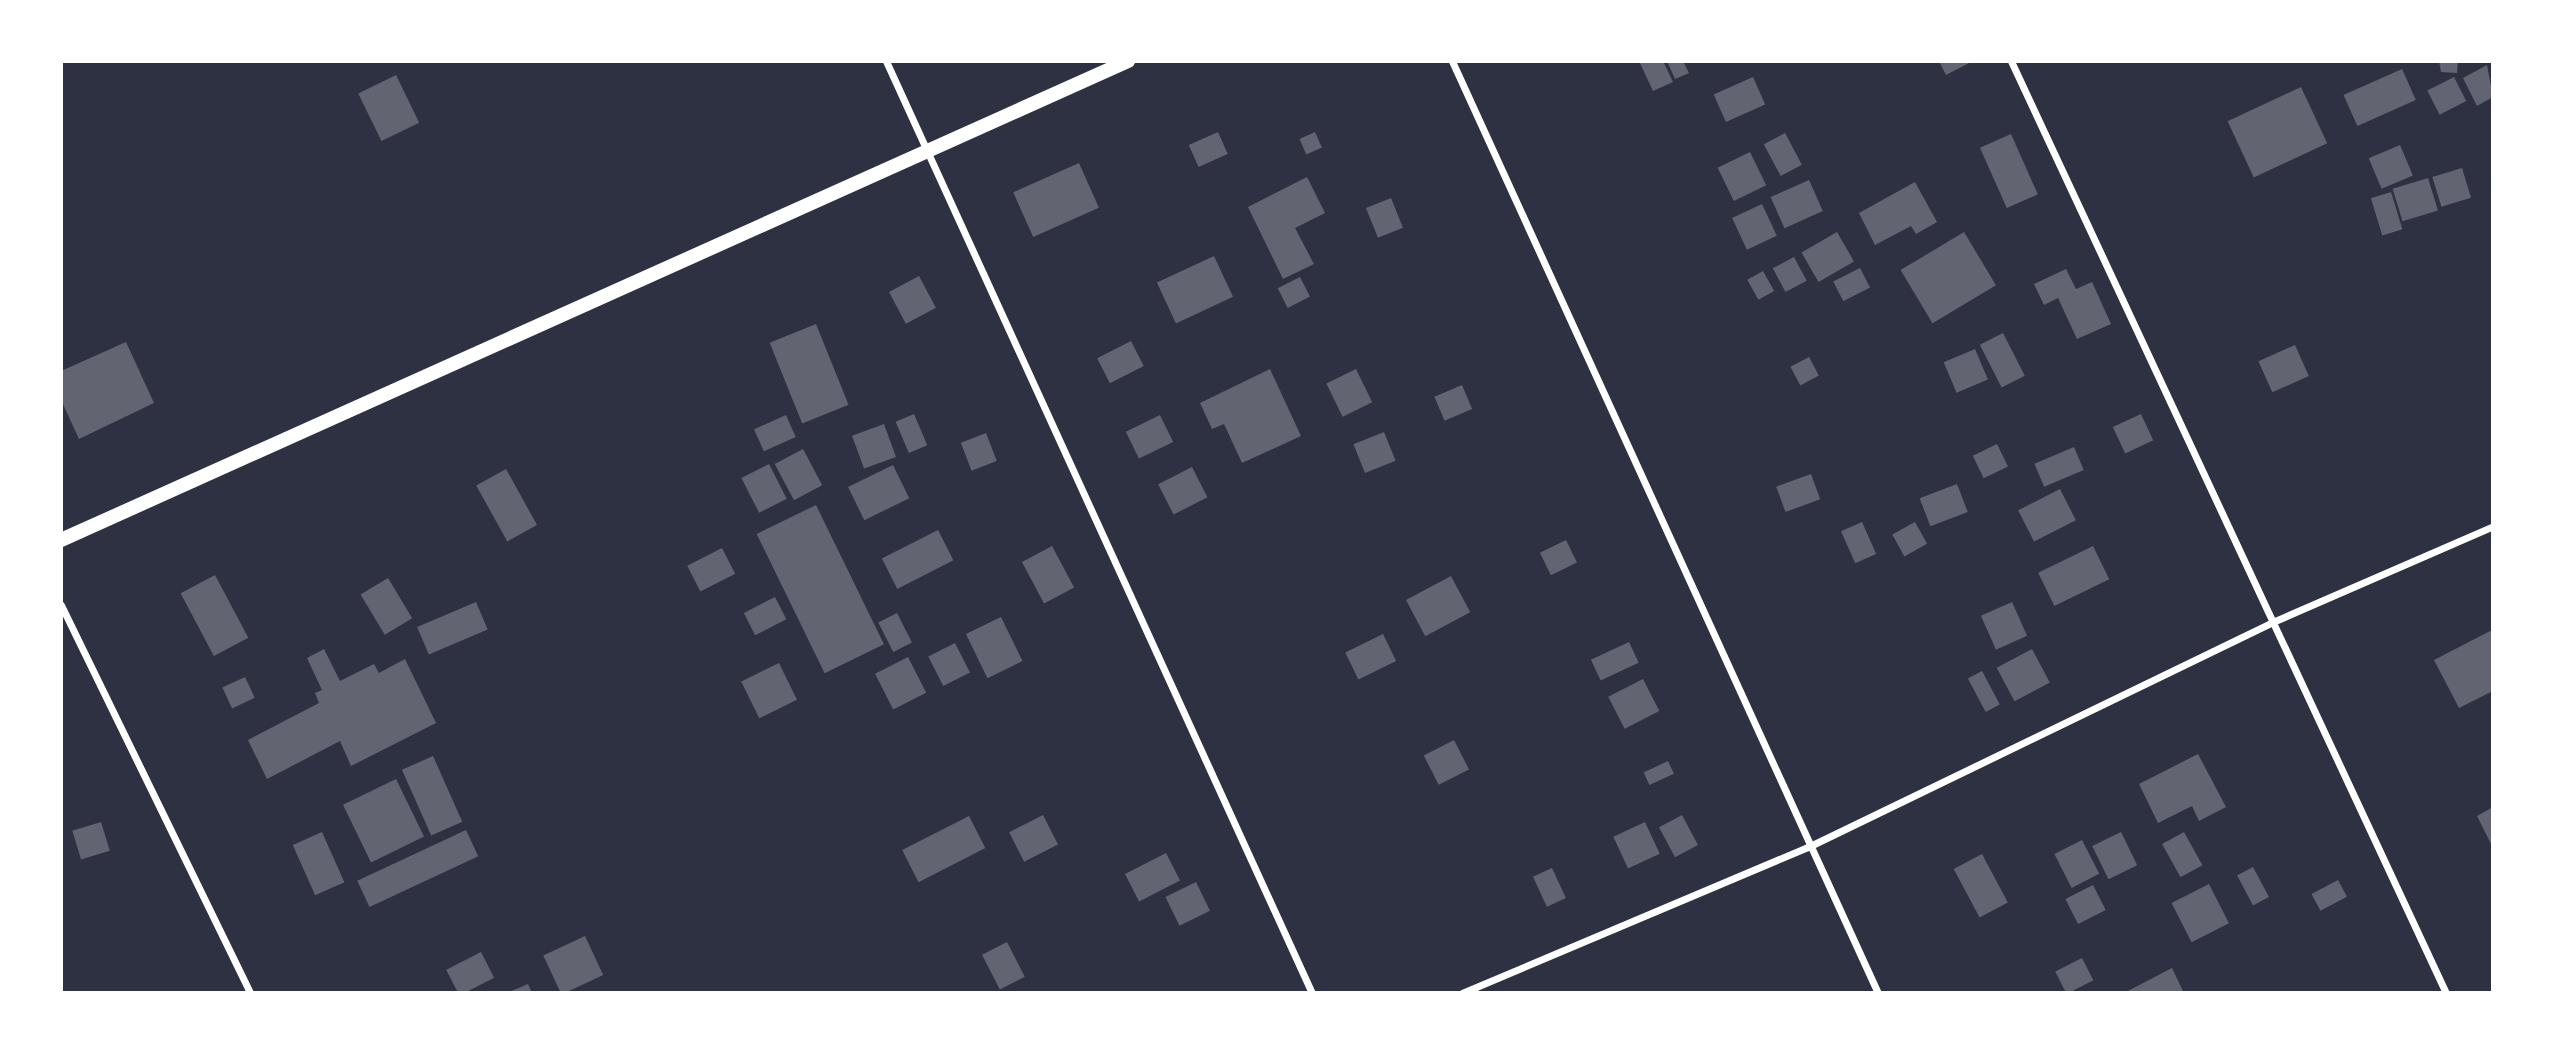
<!DOCTYPE html>
<html>
<head>
<meta charset="utf-8">
<style>
	body { margin:0 }
	#map { position:relative; width:2554px; height:1054px; overflow:hidden; background:#2d3142; font-family:Literata,serif }
	div>[style] { position:absolute }
	.building>* { inset:0; background:#626471; transform-origin:0 0 }
	.minor>* { height:7px; margin:-3.5px; padding:0 3.5px; transform-origin:3.5px; border-radius:3.5px; background:#fff }
	.secondary>* { height:14px; margin:-7px; padding:0 7px; transform-origin:7px; border-radius:7px; background:#fff }
	span { translate:-50% -50%; white-space:nowrap; text-align:center; line-height:1.15; -webkit-text-stroke:7px #fff; paint-order:stroke }
	.frame { position:absolute; inset:0; border:63px solid #fff; pointer-events:none }
</style>
</head>
<body>
<div id="map">
	<div class="building">
		<div style="clip-path:polygon(1639px 61px,1663px 61px,1673px 82px,1653px 91px)"></div>
		<div style="clip-path:polygon(1667px 61px,1683px 61px,1689px 73px,1675px 79px)"></div>
		<div style="clip-path:polygon(1939px 61px,1973px 61px,1946px 75px)"></div>
		<div style="clip-path:polygon(2439px 61px,2458px 61px,2457px 73px,2441px 72px)"></div>
		<div style="clip-path:polygon(2487px 65px,2493px 97px,2477px 106px,2463px 78px)"></div>
		<div style="left:2402px;top:69px;width:34px;height:64px;rotate:66deg"></div>
		<div style="left:396px;top:75px;width:53px;height:42px;rotate:64deg"></div>
		<div style="left:1753px;top:77px;width:30px;height:43px;rotate:66deg"></div>
		<div style="left:2454px;top:77px;width:27px;height:30px;rotate:63deg"></div>
		<div style="left:2301px;top:87px;width:62px;height:81px;rotate:65deg"></div>
		<div style="left:1218px;top:132px;width:24px;height:32px;rotate:66deg"></div>
		<div style="left:1315px;top:132px;width:17px;height:17px;rotate:66deg"></div>
		<div style="left:1785px;top:133px;width:36px;height:24px;rotate:62deg"></div>
		<div style="left:2011px;top:134px;width:66px;height:34px;rotate:66deg"></div>
		<div style="left:2400px;top:145px;width:33px;height:34px;rotate:67deg"></div>
		<div style="left:1750px;top:152px;width:37px;height:36px;rotate:64deg"></div>
		<div style="left:1079px;top:163px;width:49px;height:72px;rotate:66deg"></div>
		<div style="left:2462px;top:168px;width:31px;height:31px;rotate:73deg"></div>
		<div style="clip-path:polygon(1307px 177px,1325px 213px,1295px 228px,1314px 264px,1283px 279px,1248px 207px)"></div>
		<div style="left:2428px;top:178px;width:34px;height:37px;rotate:73deg"></div>
		<div style="left:1809px;top:180px;width:34px;height:42px;rotate:66deg"></div>
		<div style="clip-path:polygon(1915px 182px,1937px 222px,1916px 234px,1911px 226px,1875px 245px,1859px 213px)"></div>
		<div style="left:2391px;top:192px;width:39px;height:21px;rotate:73deg"></div>
		<div style="left:1391px;top:198px;width:32px;height:27px;rotate:68deg"></div>
		<div style="left:1762px;top:204px;width:35px;height:33px;rotate:65deg"></div>
		<div style="left:1837px;top:232px;width:34px;height:41px;rotate:60deg"></div>
		<div style="left:1964px;top:232px;width:62px;height:74px;rotate:59deg"></div>
		<div style="left:1214px;top:256px;width:45px;height:63px;rotate:65deg"></div>
		<div style="left:1794px;top:257px;width:27px;height:24px;rotate:62deg"></div>
		<div style="left:1860px;top:268px;width:22px;height:30px;rotate:63deg"></div>
		<div style="clip-path:polygon(2066px 269px,2076px 289px,2092px 282px,2111px 324px,2077px 339px,2058px 298px,2044px 305px,2034px 284px)"></div>
		<div style="left:1763px;top:271px;width:23px;height:18px;rotate:61deg"></div>
		<div style="left:919px;top:276px;width:36px;height:34px;rotate:62deg"></div>
		<div style="left:1300px;top:277px;width:22px;height:25px;rotate:63deg"></div>
		<div style="left:816px;top:324px;width:87px;height:50px;rotate:68deg"></div>
		<div style="left:2003px;top:333px;width:48px;height:26px;rotate:63deg"></div>
		<div style="left:1131px;top:341px;width:28px;height:38px;rotate:63deg"></div>
		<div style="clip-path:polygon(126px 342px,154px 403px,79px 439px,61px 400px,61px 371px)"></div>
		<div style="left:2295px;top:345px;width:34px;height:40px;rotate:66deg"></div>
		<div style="left:1975px;top:349px;width:33px;height:34px;rotate:67deg"></div>
		<div style="left:1809px;top:357px;width:21px;height:21px;rotate:62deg"></div>
		<div style="clip-path:polygon(1270px 369px,1301px 436px,1242px 463px,1224px 424px,1212px 429px,1200px 403px)"></div>
		<div style="left:1356px;top:369px;width:37px;height:33px;rotate:64deg"></div>
		<div style="left:1462px;top:385px;width:26px;height:30px;rotate:67deg"></div>
		<div style="left:914px;top:414px;width:34px;height:20px;rotate:67deg"></div>
		<div style="left:2141px;top:414px;width:29px;height:31px;rotate:65deg"></div>
		<div style="left:786px;top:415px;width:24px;height:35px;rotate:66deg"></div>
		<div style="left:1160px;top:415px;width:30px;height:38px;rotate:64deg"></div>
		<div style="left:884px;top:424px;width:35px;height:34px;rotate:70deg"></div>
		<div style="left:1384px;top:432px;width:31px;height:33px;rotate:68deg"></div>
		<div style="left:986px;top:433px;width:30px;height:27px;rotate:69deg"></div>
		<div style="left:1997px;top:444px;width:25px;height:27px;rotate:64deg"></div>
		<div style="left:2074px;top:447px;width:25px;height:43px;rotate:67deg"></div>
		<div style="left:803px;top:449px;width:41px;height:32px;rotate:62deg"></div>
		<div style="left:769px;top:464px;width:39px;height:31px;rotate:63deg"></div>
		<div style="left:893px;top:465px;width:37px;height:50px;rotate:64deg"></div>
		<div style="left:1192px;top:467px;width:34px;height:38px;rotate:63deg"></div>
		<div style="left:506px;top:469px;width:64px;height:34px;rotate:61deg"></div>
		<div style="left:1811px;top:474px;width:27px;height:37px;rotate:70deg"></div>
		<div style="left:1957px;top:484px;width:30px;height:40px;rotate:69deg"></div>
		<div style="left:2060px;top:489px;width:35px;height:47px;rotate:63deg"></div>
		<div style="left:816px;top:505px;width:155px;height:66px;rotate:64deg"></div>
		<div style="left:1862px;top:522px;width:35px;height:23px;rotate:66deg"></div>
		<div style="left:1915px;top:522px;width:25px;height:26px;rotate:61deg"></div>
		<div style="left:938px;top:530px;width:34px;height:63px;rotate:63deg"></div>
		<div style="left:1566px;top:540px;width:25px;height:29px;rotate:64deg"></div>
		<div style="left:1052px;top:546px;width:47px;height:34px;rotate:62deg"></div>
		<div style="left:2093px;top:546px;width:37px;height:61px;rotate:64deg"></div>
		<div style="left:722px;top:548px;width:29px;height:39px;rotate:63deg"></div>
		<div style="left:215px;top:575px;width:71px;height:39px;rotate:62deg"></div>
		<div style="left:1451px;top:576px;width:41px;height:51px;rotate:62deg"></div>
		<div style="left:388px;top:578px;width:47px;height:32px;rotate:59deg"></div>
		<div style="left:775px;top:597px;width:25px;height:35px;rotate:63deg"></div>
		<div style="left:476px;top:602px;width:30px;height:64px;rotate:67deg"></div>
		<div style="left:2012px;top:602px;width:37px;height:34px;rotate:66deg"></div>
		<div style="left:897px;top:613px;width:33px;height:21px;rotate:63deg"></div>
		<div style="left:1001px;top:617px;width:49px;height:39px;rotate:64deg"></div>
		<div style="clip-path:polygon(2492px 630px,2493px 691px,2459px 708px,2434px 660px)"></div>
		<div style="left:1383px;top:634px;width:30px;height:42px;rotate:64deg"></div>
		<div style="left:1629px;top:642px;width:23px;height:42px;rotate:65deg"></div>
		<div style="left:955px;top:643px;width:33px;height:30px;rotate:63deg"></div>
		<div style="clip-path:polygon(324px 649px,340px 681px,374px 664px,379px 673px,405px 659px,436px 723px,351px 766px,340px 741px,267px 779px,248px 740px,319px 703px,315px 693px,322px 690px,307px 658px)"></div>
		<div style="left:2032px;top:649px;width:38px;height:40px;rotate:62deg"></div>
		<div style="left:908px;top:657px;width:40px;height:37px;rotate:63deg"></div>
		<div style="left:779px;top:663px;width:41px;height:42px;rotate:64deg"></div>
		<div style="left:1982px;top:671px;width:38px;height:16px;rotate:62deg"></div>
		<div style="left:245px;top:677px;width:23px;height:25px;rotate:65deg"></div>
		<div style="left:1643px;top:679px;width:36px;height:39px;rotate:63deg"></div>
		<div style="left:1454px;top:740px;width:33px;height:34px;rotate:63deg"></div>
		<div style="clip-path:polygon(2198px 754px,2226px 807px,2199px 821px,2192px 806px,2158px 823px,2139px 784px)"></div>
		<div style="left:433px;top:756px;width:72px;height:34px;rotate:66deg"></div>
		<div style="left:1668px;top:761px;width:14px;height:27px;rotate:65deg"></div>
		<div style="left:396px;top:779px;width:64px;height:59px;rotate:64deg"></div>
		<div style="clip-path:polygon(2493px 807px,2493px 848px,2477px 816px)"></div>
		<div style="left:1043px;top:815px;width:33px;height:38px;rotate:63deg"></div>
		<div style="left:1682px;top:815px;width:34px;height:26px;rotate:62deg"></div>
		<div style="left:969px;top:816px;width:36px;height:75px;rotate:63deg"></div>
		<div style="left:101px;top:822px;width:30px;height:30px;rotate:73deg"></div>
		<div style="left:1645px;top:822px;width:35px;height:35px;rotate:65deg"></div>
		<div style="left:466px;top:830px;width:29px;height:120px;rotate:65deg"></div>
		<div style="left:322px;top:832px;width:55px;height:32px;rotate:66deg"></div>
		<div style="left:2121px;top:832px;width:37px;height:32px;rotate:64deg"></div>
		<div style="left:2184px;top:832px;width:38px;height:25px;rotate:61deg"></div>
		<div style="left:2082px;top:840px;width:38px;height:31px;rotate:63deg"></div>
		<div style="left:1166px;top:853px;width:31px;height:46px;rotate:63deg"></div>
		<div style="left:1982px;top:854px;width:55px;height:32px;rotate:62deg"></div>
		<div style="left:2253px;top:867px;width:34px;height:18px;rotate:62deg"></div>
		<div style="left:1552px;top:868px;width:33px;height:21px;rotate:65deg"></div>
		<div style="left:2338px;top:880px;width:19px;height:30px;rotate:62deg"></div>
		<div style="left:1196px;top:882px;width:32px;height:34px;rotate:64deg"></div>
		<div style="left:2209px;top:884px;width:44px;height:42px;rotate:63deg"></div>
		<div style="left:2093px;top:885px;width:28px;height:31px;rotate:63deg"></div>
		<div style="left:585px;top:936px;width:43px;height:46px;rotate:65deg"></div>
		<div style="left:1007px;top:942px;width:39px;height:28px;rotate:63deg"></div>
		<div style="left:481px;top:952px;width:29px;height:39px;rotate:63deg"></div>
		<div style="left:2082px;top:958px;width:25px;height:30px;rotate:63deg"></div>
		<div style="clip-path:polygon(2172px 968px,2184px 993px,2124px 993px)"></div>
		<div style="clip-path:polygon(528px 984px,532px 993px,507px 993px)"></div>
	</div>
	<div class="minor">
		<div style="left:886px;top:61px;width:1025px;rotate:65.44deg"></div>
		<div style="left:1452px;top:61px;width:1025px;rotate:65.44deg"></div>
		<div style="left:2011px;top:61px;width:1029px;rotate:64.98deg"></div>
		<div style="left:61px;top:605px;width:432px;rotate:64deg"></div>
		<div style="left:1462px;top:993px;width:376px;rotate:-22.9deg"></div>
		<div style="left:1808px;top:847px;width:519px;rotate:-25.82deg"></div>
		<div style="left:2275px;top:621px;width:238px;rotate:-23.5deg"></div>
	</div>
	<div class="secondary">
		<div style="left:61px;top:540px;width:1170px;rotate:-24.18deg"></div>
	</div>
	<div class="frame"></div>
</div>
</body>
</html>
